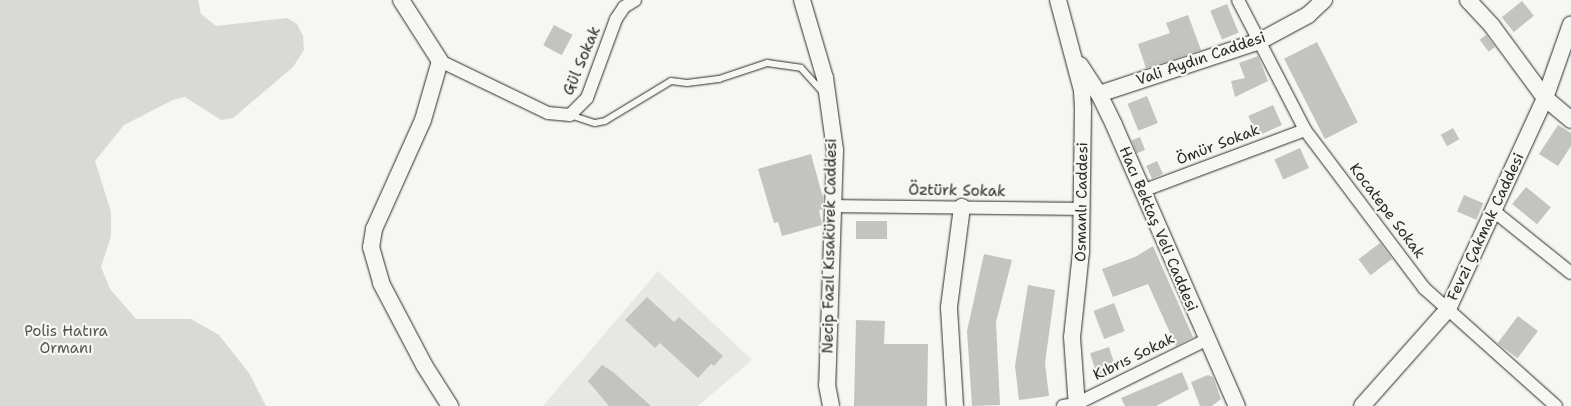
<!DOCTYPE html>
<html>
<head>
<meta charset="utf-8">
<style>
	body { margin:0 }
	#map { position:relative; width:1571px; height:406px; overflow:hidden; background:#f6f6f2; font-family:"Shantell Sans",sans-serif }
	div>[style] { position:absolute }
	.built>* { inset:0; background:#e7e7e3 }
	.green>* { inset:0; background:#d9d9d5 }
	.building>* { inset:0; background:#c3c3c0; transform-origin:0 0 }
	.roads { filter:drop-shadow(0 0 1px #2b2b2b) drop-shadow(0 0 1px #2b2b2b) }
	.service>* { height:6px; margin:-3px; padding:0 3px; transform-origin:3px; border-radius:3px; background:#f6f6f2 }
	.minor>* { height:12px; margin:-6px; padding:0 6px; transform-origin:6px; border-radius:6px; background:#f6f6f2 }
	.tertiary>* { height:16px; margin:-8px; padding:0 8px; transform-origin:8px; border-radius:8px; background:#f6f6f2 }
	span { translate:-50% -50%; white-space:nowrap; text-align:center; line-height:1.15; -webkit-text-stroke:4.5px #f6f6f2; paint-order:stroke }
	.street-label { font-size:15px; color:#2b2b2b }
	.park-label { font-size:15px; color:#565656 }
</style>
</head>
<body>
<div id="map">
	<div class="built">
		<div style="clip-path:polygon(658px 271px,752px 360px,698px 406px,543px 406px)"></div>
	</div>
	<div class="green">
		<div style="clip-path:polygon(0 0,198px 0,201px 14px,216px 26px,287px 18px,297px 24px,303px 36px,304px 50px,293px 67px,233px 118px,221px 120px,185px 97px,173px 100px,124px 125px,95px 161px,111px 212px,111px 236px,101px 267px,110px 289px,136px 319px,191px 319px,219px 335px,249px 373px,266px 406px,0 406px)"></div>
	</div>
	<div class="building">
		<div style="left:1522px;top:1px;width:19px;height:26px;rotate:51deg"></div>
		<div style="left:1227px;top:4px;width:31px;height:18px;rotate:68deg"></div>
		<div style="clip-path:polygon(1188px 15px,1201px 50px,1146px 68px,1138px 44px,1170px 33px,1166px 23px)"></div>
		<div style="left:554px;top:25px;width:21px;height:23px;rotate:28deg"></div>
		<div style="left:1486px;top:35px;width:15px;height:8px;rotate:53deg"></div>
		<div style="left:1317px;top:42px;width:90px;height:37px;rotate:63deg"></div>
		<div style="clip-path:polygon(1258px 56px,1268px 81px,1235px 97px,1231px 81px,1245px 78px,1239px 63px)"></div>
		<div style="left:1147px;top:96px;width:29px;height:21px;rotate:68deg"></div>
		<div style="left:1273px;top:105px;width:22px;height:27px;rotate:66deg"></div>
		<div style="clip-path:polygon(1558px 125px,1571px 133px,1571px 146px,1558px 166px,1539px 154px)"></div>
		<div style="left:1453px;top:128px;width:13px;height:14px;rotate:61deg"></div>
		<div style="left:1140px;top:137px;width:14px;height:9px;rotate:69deg"></div>
		<div style="left:1300px;top:148px;width:22px;height:28px;rotate:66deg"></div>
		<div style="clip-path:polygon(811px 154px,823px 198px,823px 209px,819px 210px,822px 225px,782px 236px,778px 222px,774px 223px,758px 169px)"></div>
		<div style="left:1157px;top:161px;width:14px;height:12px;rotate:65deg"></div>
		<div style="left:1526px;top:187px;width:32px;height:22px;rotate:39deg"></div>
		<div style="left:1464px;top:195px;width:21px;height:18px;rotate:23deg"></div>
		<div style="left:856px;top:221px;width:31px;height:18px"></div>
		<div style="left:1380px;top:243px;width:20px;height:27px;rotate:53deg"></div>
		<div style="clip-path:polygon(1153px 246px,1193px 337px,1176px 346px,1148px 284px,1113px 297px,1102px 269px,1135px 257px)"></div>
		<div style="clip-path:polygon(984px 254px,1012px 260px,996px 322px,1000px 405px,972px 406px,967px 331px)"></div>
		<div style="clip-path:polygon(1028px 285px,1055px 290px,1045px 363px,1049px 396px,1019px 400px,1015px 366px)"></div>
		<div style="clip-path:polygon(647px 297px,674px 322px,679px 317px,723px 356px,714px 366px,711px 364px,698px 378px,660px 343px,655px 348px,625px 320px)"></div>
		<div style="left:1114px;top:303px;width:30px;height:22px;rotate:69deg"></div>
		<div style="left:1518px;top:316px;width:25px;height:34px;rotate:37deg"></div>
		<div style="clip-path:polygon(856px 320px,885px 321px,884px 344px,928px 344px,927px 406px,854px 406px)"></div>
		<div style="left:1109px;top:347px;width:26px;height:20px;rotate:72deg"></div>
		<div style="clip-path:polygon(602px 365px,613px 372px,651px 406px,609px 406px,588px 381px)"></div>
		<div style="clip-path:polygon(1182px 372px,1189px 389px,1156px 406px,1125px 406px,1121px 398px)"></div>
		<div style="clip-path:polygon(1208px 375px,1213px 377px,1221px 399px,1212px 406px,1200px 406px,1191px 382px)"></div>
	</div>
	<div class="roads">
		<div class="service">
			<div style="left:570px;top:115px;width:26px;rotate:18deg"></div>
			<div style="left:595px;top:123px;width:10px;rotate:-11deg"></div>
			<div style="left:605px;top:121px;width:77px;rotate:-31.2deg"></div>
			<div style="left:671px;top:81px;width:16px;rotate:7deg"></div>
			<div style="left:687px;top:83px;width:32px;rotate:-7deg"></div>
			<div style="left:719px;top:79px;width:51px;rotate:-18.4deg"></div>
			<div style="left:767px;top:63px;width:34px;rotate:8deg"></div>
			<div style="left:801px;top:68px;width:31px;rotate:48deg"></div>
		</div>
		<div class="minor">
			<div style="left:1238px;top:0;width:146px;rotate:62.7deg"></div>
			<div style="left:1305px;top:130px;width:198px;rotate:53deg"></div>
			<div style="left:1424px;top:288px;width:177px;rotate:41.8deg"></div>
			<div style="left:440px;top:61px;width:120px;rotate:25.7deg"></div>
			<div style="left:548px;top:113px;width:22px;rotate:5deg"></div>
			<div style="left:570px;top:115px;width:24px;rotate:-45deg"></div>
			<div style="left:587px;top:98px;width:84px;rotate:-69.8deg"></div>
			<div style="left:616px;top:19px;width:14px;rotate:-56deg"></div>
			<div style="left:624px;top:7px;width:13px;rotate:-32deg"></div>
			<div style="left:1142px;top:191px;width:174px;rotate:-20.5deg"></div>
			<div style="left:832px;top:206px;width:249px;rotate:0.7deg"></div>
			<div style="left:1495px;top:212px;width:97px;rotate:38.8deg"></div>
			<div style="left:1063px;top:406px;width:13px;rotate:-9deg"></div>
			<div style="left:1076px;top:404px;width:145px;rotate:-26.2deg"></div>
		</div>
		<div class="tertiary">
			<div style="left:401px;top:0;width:72px;rotate:57.4deg"></div>
			<div style="left:440px;top:61px;width:61px;rotate:106.1deg"></div>
			<div style="left:423px;top:120px;width:120px;rotate:114.2deg"></div>
			<div style="left:374px;top:229px;width:18px;rotate:99deg"></div>
			<div style="left:371px;top:247px;width:37px;rotate:74deg"></div>
			<div style="left:381px;top:283px;width:93px;rotate:62.3deg"></div>
			<div style="left:424px;top:365px;width:49px;rotate:57.6deg"></div>
			<div style="left:802px;top:0;width:81px;rotate:73.6deg"></div>
			<div style="left:825px;top:78px;width:73px;rotate:82.1deg"></div>
			<div style="left:835px;top:150px;width:235px;rotate:91.9deg"></div>
			<div style="left:827px;top:385px;width:21px;rotate:79deg"></div>
			<div style="left:1058px;top:0;width:93px;rotate:75.1deg"></div>
			<div style="left:1082px;top:90px;width:18px;rotate:87deg"></div>
			<div style="left:1083px;top:108px;width:144px;rotate:90.8deg"></div>
			<div style="left:1081px;top:252px;width:85px;rotate:96deg"></div>
			<div style="left:1072px;top:337px;width:69px;rotate:85.9deg"></div>
			<div style="left:1468px;top:0;width:35px;rotate:47deg"></div>
			<div style="left:1492px;top:26px;width:89px;rotate:53.6deg"></div>
			<div style="left:1545px;top:98px;width:34px;rotate:40deg"></div>
			<div style="left:1080px;top:65px;width:35px;rotate:57deg"></div>
			<div style="left:1099px;top:94px;width:34px;rotate:64deg"></div>
			<div style="left:1114px;top:125px;width:307px;rotate:66.4deg"></div>
			<div style="left:1099px;top:94px;width:169px;rotate:-18.2deg"></div>
			<div style="left:1260px;top:41px;width:55px;rotate:-28.4deg"></div>
			<div style="left:1308px;top:15px;width:22px;rotate:-43deg"></div>
			<div style="left:955px;top:406px;width:99px;rotate:-93.5deg"></div>
			<div style="left:949px;top:307px;width:101px;rotate:-82.6deg"></div>
			<div style="left:1362px;top:406px;width:130px;rotate:-48.4deg"></div>
			<div style="left:1448px;top:309px;width:232px;rotate:-65.3deg"></div>
			<div style="left:1545px;top:98px;width:78px;rotate:-70.6deg"></div>
		</div>
	</div>
	<div class="street-label">
		<span style="left:1201px;top:59px;rotate:-19deg">Vali Aydın Caddesi</span>
		<span style="left:582px;top:61px;rotate:-67deg">Gül Sokak</span>
		<span style="left:1218px;top:145px;rotate:-21deg">Ömür Sokak</span>
		<span style="left:957px;top:191px;rotate:1deg">Öztürk Sokak</span>
		<span style="left:1082px;top:202px;rotate:-89deg">Osmanlı Caddesi</span>
		<span style="left:1387px;top:211px;rotate:53deg">Kocatepe Sokak</span>
		<span style="left:1486px;top:227px;rotate:-65deg">Fevzi Çakmak Caddesi</span>
		<span style="left:1158px;top:229px;rotate:67deg">Hacı Bektaş Veli Caddesi</span>
		<span style="left:830px;top:246px;rotate:-89deg">Necip Fazıl Kısakürek Caddesi</span>
		<span style="left:1134px;top:357px;rotate:-26deg">Kıbrıs Sokak</span>
	</div>
	<div class="park-label">
		<span style="left:66px;top:340px">Polis Hatıra<br>Ormanı</span>
	</div>
</div>
</body>
</html>
